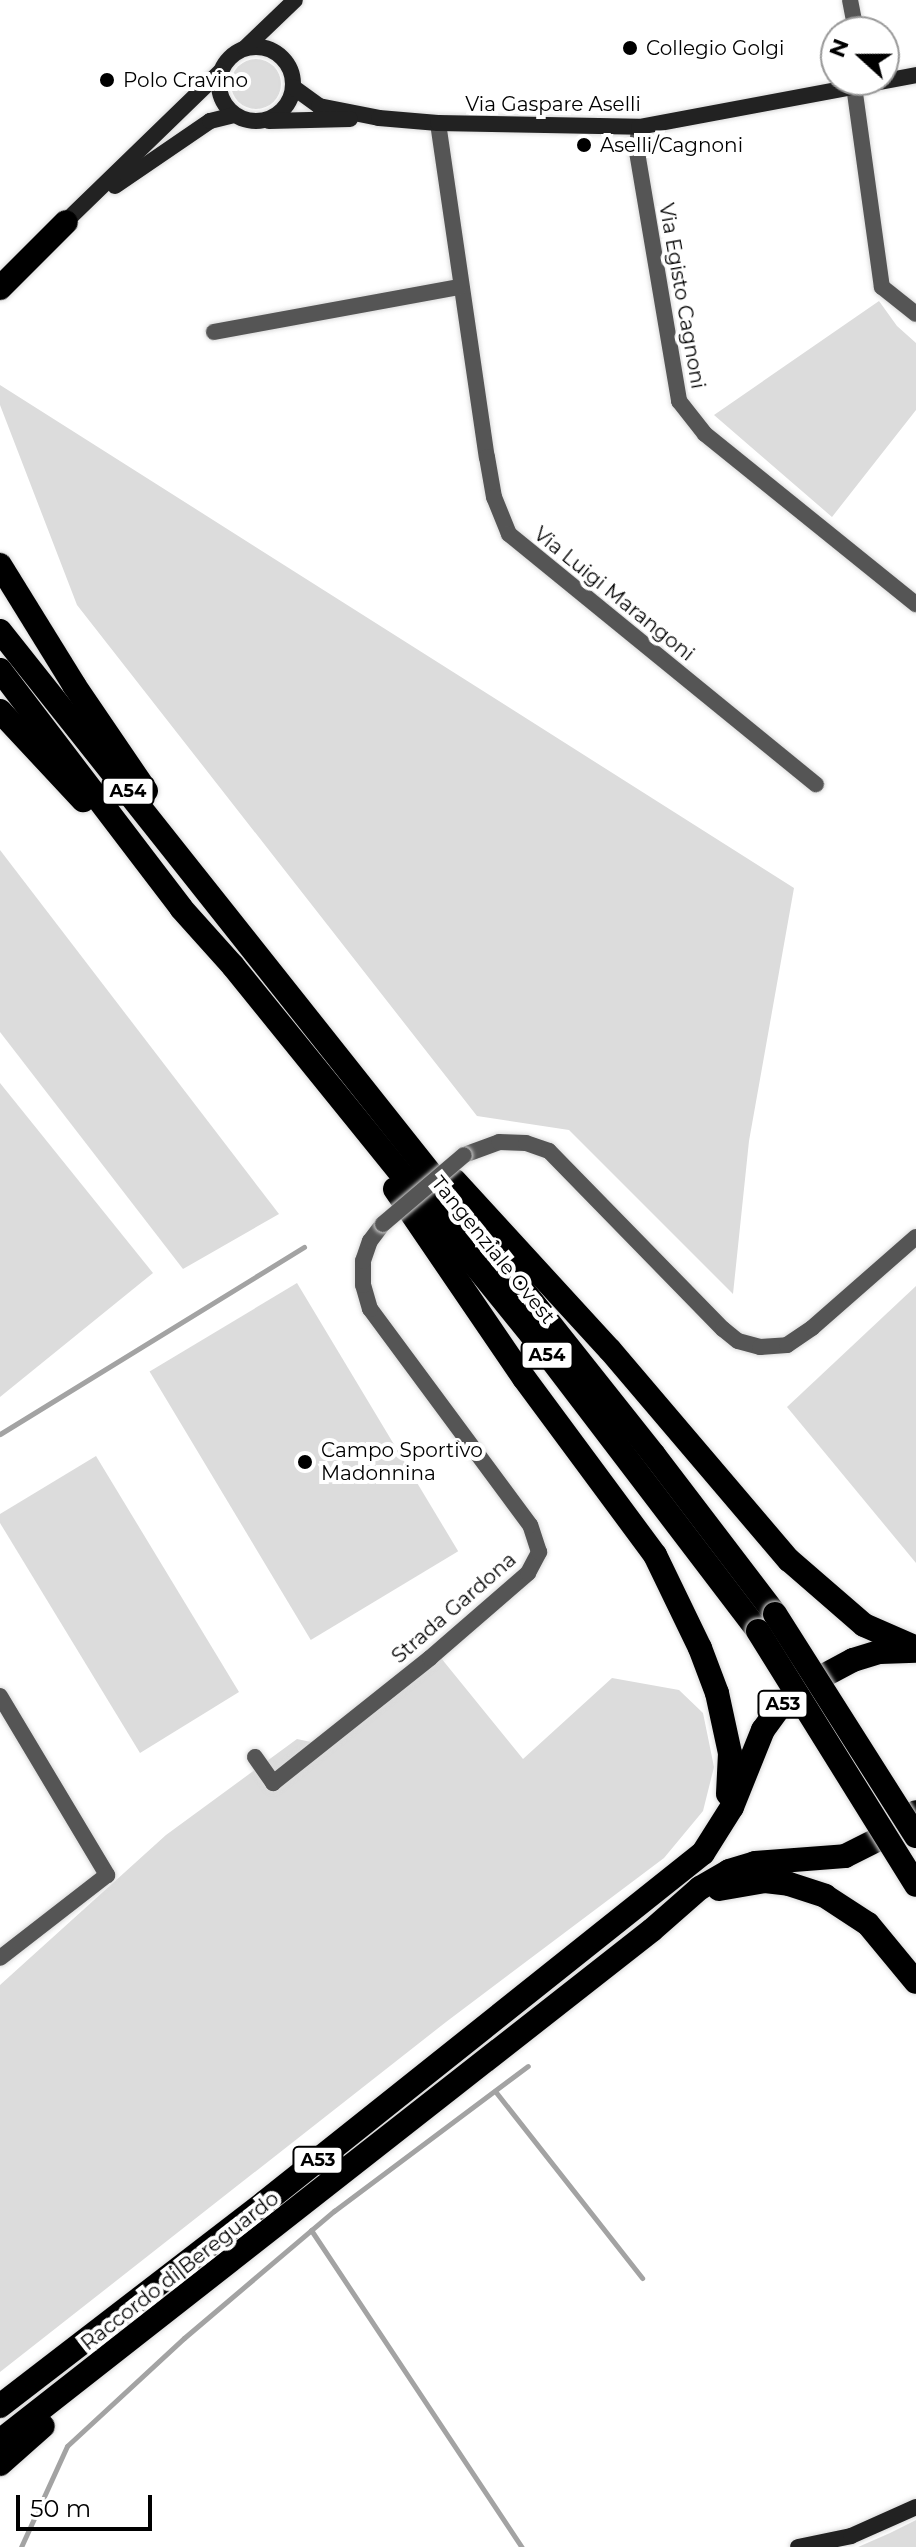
<!DOCTYPE html>
<html>
<head>
<meta charset="utf-8">
<style>
	body { margin:0 }
	#map { position:relative; width:916px; height:2547px; overflow:hidden; background:#fff; font-family:Montserrat,sans-serif }
	div>[style] { position:absolute }
	.green>* { inset:0; background:#dcdcdc; transform-origin:0 0 }
	.round { border-radius:50% }
	.stream>* { height:5px; margin:-2.5px; padding:0 2.5px; transform-origin:2.5px; border-radius:2.5px; background:#a3a3a3 }
	.roads { filter:drop-shadow(0 0 2px #dbdbdb) drop-shadow(0 0 2px #dbdbdb) }
	.street>* { height:16px; margin:-8px; padding:0 8px; transform-origin:8px; border-radius:8px; background:#555 }
	.secondary>* { height:16px; margin:-8px; padding:0 8px; transform-origin:8px; border-radius:8px; background:#222 }
	.secondary>.ring { margin:-8px; padding:0; box-sizing:content-box; background:none; border:16px solid #222; border-radius:50% }
	.highway>* { height:24px; margin:-12px; padding:0 12px; transform-origin:12px; border-radius:12px; background:#000 }
	.bridges { filter:drop-shadow(0 0 2px #dbdbdb) drop-shadow(0 0 2px #dbdbdb) }
	.street-bridge>* { height:16px; margin:-8px; padding:0 8px; transform-origin:8px; border-radius:8px; background:#555 }
	.highway-bridge>* { height:24px; margin:-12px; padding:0 12px; transform-origin:12px; border-radius:12px; background:#000 }
	.dots>* { width:22px; height:22px; translate:-50% -50%; box-sizing:border-box; border:4px solid #fff; border-radius:50% }
	span { translate:-50% -50%; white-space:nowrap; text-align:center; line-height:1.15; -webkit-text-stroke:8px #fff; paint-order:stroke }
	.shield-label span { padding:2px 6px; background:#fff; border:2px solid; border-radius:6px; -webkit-text-stroke-width:0 }
	.shield-label { font-size:18px; color:#000; font-weight:700 }
	.poi-label { font-size:20px; color:#000 }
	.left { translate:0 -50%; text-align:left }
	.street-label { font-size:20px; color:#000 }
	.north { position:absolute; left:820px; top:16px; width:80px; height:80px; box-sizing:border-box; background:#fff; border:2px solid #999; border-radius:50%; rotate:291deg; font-size:22px; font-weight:700; line-height:32px; text-align:center; color:#000 }
	.north::after { content:''; display:block; margin:auto; width:28px; height:36px; background:#000; clip-path:polygon(50% 0,100% 100%,50% 72%,0 100%) }
	.scale { position:absolute; left:16px; top:2495px; width:136px; height:36px; box-sizing:border-box; border:4px solid #000; border-top:0; padding-left:10px; font-size:24px; line-height:28px; white-space:nowrap; color:#000; -webkit-text-stroke:6px #fff; paint-order:stroke }
</style>
</head>
<body>
<div id="map">
	<div class="green">
		<div class="round" style="left:231px;top:59px;width:50px;height:50px"></div>
		<div style="clip-path:polygon(879px 301px,897px 326px,916px 343px,916px 410px,832px 517px,714px 415px)"></div>
		<div style="clip-path:polygon(0 385px,794px 888px,749px 1141px,733px 1294px,569px 1130px,477px 1116px,77px 605px,0 405px)"></div>
		<div style="clip-path:polygon(0 850px,279px 1214px,183px 1269px,0 1032px)"></div>
		<div style="clip-path:polygon(0 1083px,153px 1273px,0 1397px)"></div>
		<div style="left:297px;top:1283px;width:313px;height:172px;rotate:59deg"></div>
		<div style="clip-path:polygon(916px 1286px,916px 1563px,787px 1407px)"></div>
		<div style="clip-path:polygon(96px 1456px,239px 1692px,140px 1753px,0 1523px,0 1514px)"></div>
		<div style="clip-path:polygon(441px 1658px,523px 1759px,612px 1678px,679px 1690px,703px 1713px,714px 1767px,703px 1811px,664px 1858px,446px 2022px,0 2372px,0 1985px,166px 1835px,297px 1739px,330px 1746px)"></div>
		<div style="clip-path:polygon(916px 2520px,916px 2547px,858px 2547px,890px 2533px)"></div>
	</div>
	<div class="stream">
		<div style="left:0;top:1434px;width:357px;rotate:-31.6deg"></div>
		<div style="left:495px;top:2091px;width:238px;rotate:51.8deg"></div>
		<div style="left:311px;top:2230px;width:381px;rotate:56.4deg"></div>
		<div style="left:21px;top:2547px;width:111px;rotate:-65.5deg"></div>
		<div style="left:67px;top:2446px;width:159px;rotate:-42.7deg"></div>
		<div style="left:184px;top:2338px;width:197px;rotate:-40.3deg"></div>
		<div style="left:334px;top:2211px;width:242px;rotate:-36.8deg"></div>
	</div>
	<div class="roads">
		<div class="street">
			<div style="left:850px;top:0;width:33px;rotate:79deg"></div>
			<div style="left:854px;top:86px;width:203px;rotate:82.1deg"></div>
			<div style="left:882px;top:287px;width:43px;rotate:38.5deg"></div>
			<div style="left:438px;top:123px;width:338px;rotate:81.7deg"></div>
			<div style="left:487px;top:457px;width:41px;rotate:80.1deg"></div>
			<div style="left:494px;top:497px;width:40px;rotate:68deg"></div>
			<div style="left:509px;top:534px;width:396px;rotate:39.2deg"></div>
			<div style="left:639px;top:127px;width:25px;rotate:95deg"></div>
			<div style="left:637px;top:152px;width:253px;rotate:80.4deg"></div>
			<div style="left:679px;top:401px;width:42px;rotate:51.8deg"></div>
			<div style="left:705px;top:434px;width:271px;rotate:38.9deg"></div>
			<div style="left:214px;top:332px;width:250px;rotate:-10.4deg"></div>
			<div style="left:464px;top:1155px;width:37px;rotate:-20deg"></div>
			<div style="left:499px;top:1142px;width:27px;rotate:2deg"></div>
			<div style="left:526px;top:1143px;width:24px;rotate:19deg"></div>
			<div style="left:549px;top:1151px;width:249px;rotate:45.7deg"></div>
			<div style="left:723px;top:1329px;width:19px;rotate:39deg"></div>
			<div style="left:738px;top:1341px;width:23px;rotate:15deg"></div>
			<div style="left:760px;top:1347px;width:27px;rotate:-4deg"></div>
			<div style="left:787px;top:1345px;width:30px;rotate:-34deg"></div>
			<div style="left:812px;top:1328px;width:138px;rotate:-41.2deg"></div>
			<div style="left:0;top:1696px;width:209px;rotate:59.1deg"></div>
			<div style="left:107px;top:1875px;width:135px;rotate:142.2deg"></div>
			<div style="left:255px;top:1757px;width:32px;rotate:55deg"></div>
			<div style="left:273px;top:1783px;width:201px;rotate:-38.5deg"></div>
			<div style="left:430px;top:1658px;width:130px;rotate:-40.9deg"></div>
			<div style="left:528px;top:1573px;width:24px;rotate:-62deg"></div>
			<div style="left:539px;top:1552px;width:28px;rotate:-108deg"></div>
			<div style="left:530px;top:1525px;width:269px;rotate:-126.5deg"></div>
			<div style="left:370px;top:1309px;width:25px;rotate:-106deg"></div>
			<div style="left:363px;top:1285px;width:24px;rotate:-90deg"></div>
			<div style="left:363px;top:1261px;width:21px;rotate:-71deg"></div>
			<div style="left:370px;top:1241px;width:21px;rotate:-53deg"></div>
		</div>
		<div class="secondary">
			<div class="ring" style="left:219px;top:47px;width:58px;height:58px"></div>
			<div style="left:245px;top:48px;width:69px;rotate:-43.8deg"></div>
			<div style="left:293px;top:87px;width:32px;rotate:36deg"></div>
			<div style="left:319px;top:106px;width:61px;rotate:11.3deg"></div>
			<div style="left:379px;top:118px;width:59px;rotate:4.8deg"></div>
			<div style="left:438px;top:123px;width:201px;rotate:1.1deg"></div>
			<div style="left:639px;top:127px;width:282px;rotate:-10.6deg"></div>
			<div style="left:269px;top:121px;width:81px;rotate:-1.4deg"></div>
			<div style="left:115px;top:186px;width:115px;rotate:-34.4deg"></div>
			<div style="left:210px;top:121px;width:25px;rotate:-14deg"></div>
			<div style="left:60px;top:227px;width:223px;rotate:-44.1deg"></div>
			<div style="left:798px;top:2547px;width:54px;rotate:-11.7deg"></div>
			<div style="left:851px;top:2536px;width:71px;rotate:-24deg"></div>
		</div>
		<div class="highway">
			<div style="left:0;top:288px;width:93px;rotate:-45deg"></div>
			<div style="left:0;top:565px;width:141px;rotate:58.3deg"></div>
			<div style="left:74px;top:685px;width:128px;rotate:55.8deg"></div>
			<div style="left:0;top:631px;width:1052px;rotate:51.56deg"></div>
			<div style="left:654px;top:1455px;width:200px;rotate:52.7deg"></div>
			<div style="left:0;top:670px;width:299px;rotate:52.7deg"></div>
			<div style="left:181px;top:908px;width:78px;rotate:48.1deg"></div>
			<div style="left:233px;top:966px;width:506px;rotate:51.02deg"></div>
			<div style="left:551px;top:1359px;width:342px;rotate:52.7deg"></div>
			<div style="left:0;top:711px;width:122px;rotate:47deg"></div>
			<div style="left:455px;top:1181px;width:229px;rotate:47.5deg"></div>
			<div style="left:610px;top:1350px;width:276px;rotate:49.6deg"></div>
			<div style="left:789px;top:1560px;width:99px;rotate:40.9deg"></div>
			<div style="left:864px;top:1625px;width:55px;rotate:23.7deg"></div>
			<div style="left:395px;top:1189px;width:229px;rotate:55.7deg"></div>
			<div style="left:524px;top:1378px;width:220px;rotate:53.5deg"></div>
			<div style="left:655px;top:1555px;width:103px;rotate:64.2deg"></div>
			<div style="left:700px;top:1648px;width:48px;rotate:69.3deg"></div>
			<div style="left:717px;top:1693px;width:61px;rotate:77.8deg"></div>
			<div style="left:730px;top:1753px;width:41px;rotate:92.8deg"></div>
			<div style="left:719px;top:1889px;width:47px;rotate:-9.9deg"></div>
			<div style="left:765px;top:1881px;width:24px;rotate:7deg"></div>
			<div style="left:789px;top:1884px;width:38px;rotate:18deg"></div>
			<div style="left:825px;top:1896px;width:51px;rotate:33.1deg"></div>
			<div style="left:868px;top:1924px;width:75px;rotate:50.4deg"></div>
			<div style="left:0;top:2406px;width:334px;rotate:-37.6deg"></div>
			<div style="left:265px;top:2202px;width:560px;rotate:-38.55deg"></div>
			<div style="left:703px;top:1853px;width:54px;rotate:-57.8deg"></div>
			<div style="left:732px;top:1807px;width:83px;rotate:-68.1deg"></div>
			<div style="left:763px;top:1730px;width:31px;rotate:-54deg"></div>
			<div style="left:781px;top:1705px;width:36px;rotate:-37deg"></div>
			<div style="left:810px;top:1683px;width:49px;rotate:-28.1deg"></div>
			<div style="left:853px;top:1660px;width:28px;rotate:-17deg"></div>
			<div style="left:880px;top:1652px;width:36px;rotate:-2deg"></div>
			<div style="left:0;top:2441px;width:828px;rotate:-38.09deg"></div>
			<div style="left:652px;top:1930px;width:64px;rotate:-41.2deg"></div>
			<div style="left:700px;top:1888px;width:34px;rotate:-30deg"></div>
			<div style="left:729px;top:1871px;width:27px;rotate:-17deg"></div>
			<div style="left:755px;top:1863px;width:90px;rotate:-4.4deg"></div>
			<div style="left:845px;top:1856px;width:54px;rotate:-26.6deg"></div>
			<div style="left:893px;top:1832px;width:30px;rotate:-41deg"></div>
			<div style="left:0;top:2464px;width:57px;rotate:-41.5deg"></div>
		</div>
	</div>
	<div class="bridges">
		<div class="street-bridge">
			<div style="left:383px;top:1224px;width:106px;rotate:-40.4deg"></div>
		</div>
		<div class="highway-bridge">
			<div style="left:775px;top:1614px;width:263px;rotate:57.6deg"></div>
			<div style="left:758px;top:1631px;width:299px;rotate:58.1deg"></div>
		</div>
	</div>
	<div class="dots">
		<div style="left:630px;top:48px;background:#000"></div>
		<div style="left:107px;top:80px;background:#000"></div>
		<div style="left:584px;top:145px;background:#000"></div>
		<div style="left:305px;top:1462px;background:#000"></div>
	</div>
	<div class="shield-label">
		<span style="left:128px;top:791px">A54</span>
		<span style="left:547px;top:1355px">A54</span>
		<span style="left:783px;top:1704px">A53</span>
		<span style="left:318px;top:2160px">A53</span>
	</div>
	<div class="poi-label">
		<span class="left" style="left:646px;top:48px">Collegio Golgi</span>
		<span class="left" style="left:123px;top:80px">Polo Cravino</span>
		<span class="left" style="left:600px;top:145px">Aselli/Cagnoni</span>
		<span class="left" style="left:321px;top:1462px">Campo Sportivo<br>Madonnina</span>
	</div>
	<div class="street-label">
		<span style="left:553px;top:104px">Via Gaspare Aselli</span>
		<span style="left:682px;top:296px;rotate:80deg">Via Egisto Cagnoni</span>
		<span style="left:614px;top:594px;rotate:39deg">Via Luigi Marangoni</span>
		<span style="left:493px;top:1250px;rotate:51deg">Tangenziale Ovest</span>
		<span style="left:454px;top:1608px;rotate:-41deg">Strada Gardona</span>
		<span style="left:180px;top:2271px;rotate:-38deg">Raccordo di Bereguardo</span>
	</div>
	<div class="north">N</div>
	<div class="scale">50 m</div>
</div>
</body>
</html>
